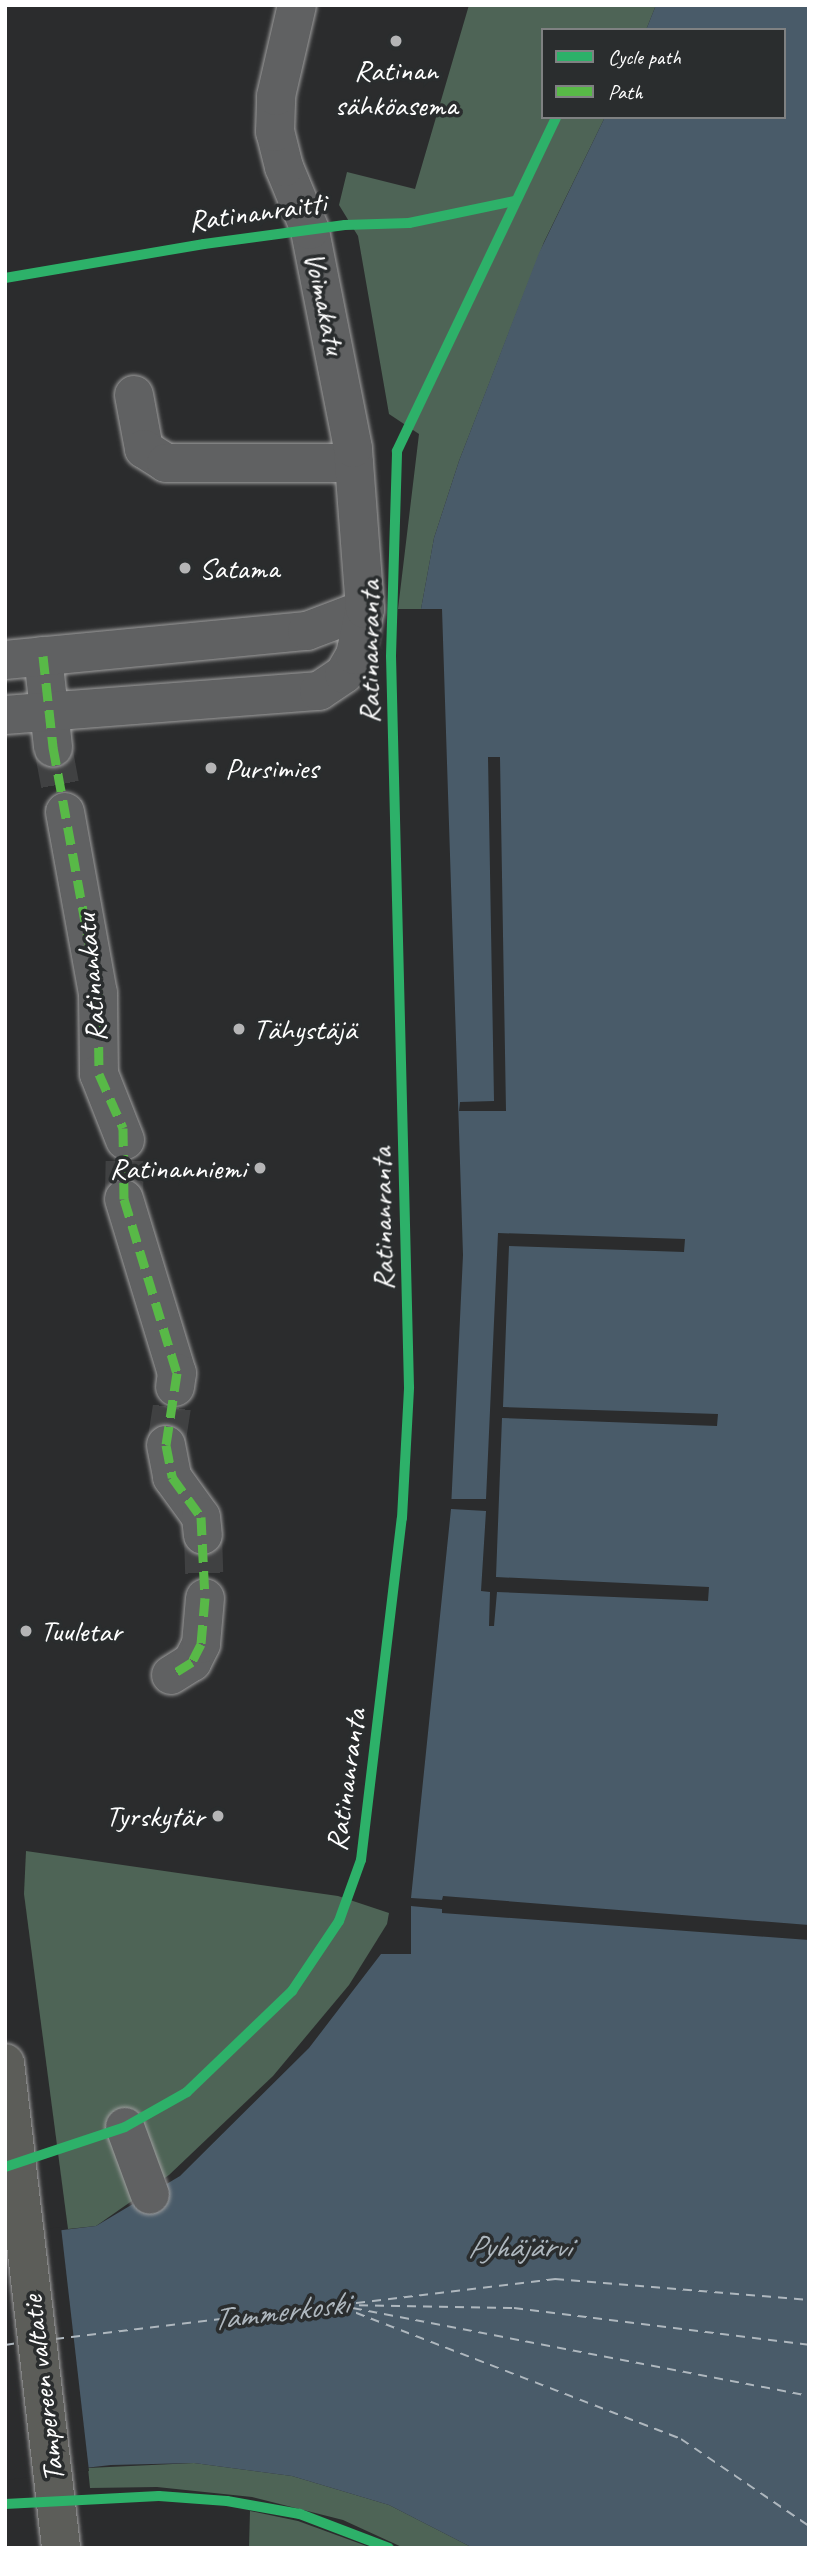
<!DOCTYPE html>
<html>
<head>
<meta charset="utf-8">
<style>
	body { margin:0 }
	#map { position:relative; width:814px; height:2553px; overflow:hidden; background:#2b2c2d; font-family:Caveat,sans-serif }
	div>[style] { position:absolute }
	.green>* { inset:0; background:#4e6456 }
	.water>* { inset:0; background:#495b69 }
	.pier>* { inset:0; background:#2b2c2d }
	.ferry>* { height:2px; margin-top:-1px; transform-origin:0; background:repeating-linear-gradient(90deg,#aeb7be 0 9px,transparent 0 16px) }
	.minor-tunnel>* { height:38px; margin-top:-19px; transform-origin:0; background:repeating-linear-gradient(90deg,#404142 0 38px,transparent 0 57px) }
	.roads { filter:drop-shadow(0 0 2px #a0a0a0) drop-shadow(0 0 2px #a0a0a0) }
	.minor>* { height:38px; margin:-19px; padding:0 19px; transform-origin:19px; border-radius:19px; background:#606162 }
	.major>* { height:38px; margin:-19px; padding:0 19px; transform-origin:19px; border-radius:19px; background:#5c5d59 }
	.quiet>* { height:9px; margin-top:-4.5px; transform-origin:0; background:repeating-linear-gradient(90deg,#58b947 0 18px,transparent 0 27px) }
	.cycleway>* { height:10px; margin:-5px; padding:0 5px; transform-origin:5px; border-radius:5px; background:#2db169 }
	.dots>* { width:19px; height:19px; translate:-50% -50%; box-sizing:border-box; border:4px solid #2a2d2e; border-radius:50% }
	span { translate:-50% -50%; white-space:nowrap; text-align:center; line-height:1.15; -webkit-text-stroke:7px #2a2d2e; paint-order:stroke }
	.poi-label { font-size:30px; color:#fff }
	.left { translate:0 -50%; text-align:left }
	.right { translate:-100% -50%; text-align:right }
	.street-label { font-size:30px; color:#fff }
	.water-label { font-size:32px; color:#aeb7be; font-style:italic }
	.frame { position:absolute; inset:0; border:7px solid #fff; pointer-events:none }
	.legend { position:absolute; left:541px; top:28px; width:245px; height:91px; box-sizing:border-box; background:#2a2d2e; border:2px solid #7f8182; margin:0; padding:9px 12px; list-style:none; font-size:21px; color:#fff }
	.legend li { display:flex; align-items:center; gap:14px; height:35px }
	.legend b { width:35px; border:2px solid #7f8182 }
</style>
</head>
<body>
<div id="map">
	<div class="green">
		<div style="clip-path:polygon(469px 5px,656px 5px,646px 30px,543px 30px,543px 117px,605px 117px,544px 242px,459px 461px,434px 538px,421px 609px,398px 609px,419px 434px,389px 414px,358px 236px,339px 205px,347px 172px,415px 189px)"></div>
		<div style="clip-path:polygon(26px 1851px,338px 1896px,389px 1913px,387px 1924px,349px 1985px,273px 2076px,169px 2175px,96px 2226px,68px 2229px,24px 1894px)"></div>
		<div style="clip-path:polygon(194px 2463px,292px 2476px,389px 2505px,473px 2548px,404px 2548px,343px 2520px,252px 2497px,157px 2487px,90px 2488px,88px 2468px)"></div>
		<div style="clip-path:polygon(250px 2511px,298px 2521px,372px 2548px,249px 2548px)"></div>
	</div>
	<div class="water">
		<div style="clip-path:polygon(656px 5px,809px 5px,809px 2548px,473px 2548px,389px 2505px,292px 2476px,194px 2463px,111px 2465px,5px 2477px,5px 2237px,96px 2226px,180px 2176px,309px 2048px,381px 1954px,411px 1954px,411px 1898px,451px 1509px,463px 1255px,442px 609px,421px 609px,434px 538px,459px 461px,539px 253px,605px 117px,784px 117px,784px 30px,646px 30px)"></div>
	</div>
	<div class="pier">
		<div style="clip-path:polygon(488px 757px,500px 757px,506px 1111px,459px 1111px,460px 1102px,494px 1101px)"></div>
		<div style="clip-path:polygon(498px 1233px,685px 1239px,684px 1252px,509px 1246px,503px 1407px,718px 1414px,717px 1426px,502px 1418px,496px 1577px,709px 1587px,708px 1601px,497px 1592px,494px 1626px,489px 1626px,490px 1592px,481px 1591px,486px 1511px,451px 1509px,451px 1499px,486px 1499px)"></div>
		<div style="clip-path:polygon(443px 1896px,809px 1925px,809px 1940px,442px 1913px,442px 1909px,411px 1906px,411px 1898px,442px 1900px)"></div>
		<div style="clip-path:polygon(61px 2227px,89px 2471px,5px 2480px,5px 2234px)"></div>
	</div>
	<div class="ferry">
		<div style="left:340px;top:2305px;width:217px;rotate:-6.9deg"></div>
		<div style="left:555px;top:2279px;width:255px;rotate:4.7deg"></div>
		<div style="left:343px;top:2305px;width:171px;rotate:1deg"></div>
		<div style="left:514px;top:2308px;width:297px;rotate:7.1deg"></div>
		<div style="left:341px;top:2307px;width:365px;rotate:21.2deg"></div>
		<div style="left:681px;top:2439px;width:155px;rotate:34.2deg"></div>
		<div style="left:55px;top:2339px;width:284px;rotate:-6.9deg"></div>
		<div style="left:337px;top:2305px;width:481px;rotate:10.9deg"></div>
		<div style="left:5px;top:2345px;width:13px;rotate:-9deg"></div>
	</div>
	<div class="minor-tunnel">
		<div style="left:53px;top:747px;width:66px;rotate:79.5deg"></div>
		<div style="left:124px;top:1199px;width:59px;rotate:-89deg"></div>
		<div style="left:166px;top:1445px;width:59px;rotate:-81.2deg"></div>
		<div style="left:203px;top:1535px;width:63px;rotate:88.2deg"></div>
	</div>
	<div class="roads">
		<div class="minor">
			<div style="left:134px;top:395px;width:55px;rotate:79.5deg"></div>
			<div style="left:144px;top:449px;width:26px;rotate:32deg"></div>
			<div style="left:166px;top:463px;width:188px"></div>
			<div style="left:43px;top:656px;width:92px;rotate:83.7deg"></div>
			<div style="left:5px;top:660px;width:303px;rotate:-5.5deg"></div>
			<div style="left:307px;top:631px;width:62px;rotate:-20.8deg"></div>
			<div style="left:5px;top:715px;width:315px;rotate:-4.4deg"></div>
			<div style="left:319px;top:691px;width:30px;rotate:-34deg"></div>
			<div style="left:344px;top:674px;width:22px;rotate:-60deg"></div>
			<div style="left:355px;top:655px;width:47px;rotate:-77.7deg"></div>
			<div style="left:365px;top:609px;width:161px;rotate:-94.3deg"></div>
			<div style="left:353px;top:448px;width:222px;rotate:-101.2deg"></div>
			<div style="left:310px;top:230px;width:68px;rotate:-112.4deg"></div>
			<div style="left:284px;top:167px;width:36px;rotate:-104deg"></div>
			<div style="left:275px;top:132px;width:36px;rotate:-88deg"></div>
			<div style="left:276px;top:96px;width:93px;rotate:-77deg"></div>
			<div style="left:65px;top:812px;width:184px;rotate:79.7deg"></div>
			<div style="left:98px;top:993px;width:81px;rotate:89.3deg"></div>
			<div style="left:99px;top:1074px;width:71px;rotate:68.5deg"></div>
			<div style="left:124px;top:1199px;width:182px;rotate:73.1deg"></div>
			<div style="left:177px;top:1373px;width:14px;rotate:98deg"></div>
			<div style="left:166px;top:1445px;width:33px;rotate:79deg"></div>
			<div style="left:172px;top:1477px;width:49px;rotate:54.1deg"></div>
			<div style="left:201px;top:1517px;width:18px;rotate:84deg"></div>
			<div style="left:171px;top:1675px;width:25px;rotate:-32deg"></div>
			<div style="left:192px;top:1662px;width:20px;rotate:-63deg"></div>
			<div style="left:201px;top:1644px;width:46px;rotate:-85deg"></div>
			<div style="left:125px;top:2127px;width:72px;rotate:69.8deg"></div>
		</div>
		<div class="major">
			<div style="left:5px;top:2063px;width:488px;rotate:83.4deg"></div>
		</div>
	</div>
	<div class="quiet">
		<div style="left:43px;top:656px;width:92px;rotate:83.7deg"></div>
		<div style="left:53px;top:747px;width:250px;rotate:79.6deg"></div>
		<div style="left:98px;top:993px;width:81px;rotate:89.3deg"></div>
		<div style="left:99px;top:1074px;width:59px;rotate:66deg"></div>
		<div style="left:123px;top:1128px;width:71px;rotate:89.2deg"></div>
		<div style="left:124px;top:1199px;width:182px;rotate:73.1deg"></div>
		<div style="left:177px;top:1373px;width:73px;rotate:98.7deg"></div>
		<div style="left:166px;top:1445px;width:33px;rotate:79deg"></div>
		<div style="left:172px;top:1477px;width:49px;rotate:54.1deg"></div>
		<div style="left:201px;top:1517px;width:81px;rotate:87.2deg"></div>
		<div style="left:205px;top:1598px;width:46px;rotate:95deg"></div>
		<div style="left:201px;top:1644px;width:20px;rotate:117deg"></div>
		<div style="left:192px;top:1662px;width:25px;rotate:148deg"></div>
	</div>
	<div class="cycleway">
		<div style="left:5px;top:278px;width:202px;rotate:-9.7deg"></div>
		<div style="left:204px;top:244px;width:142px;rotate:-7.7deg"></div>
		<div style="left:345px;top:225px;width:64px;rotate:-1.8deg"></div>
		<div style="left:409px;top:223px;width:107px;rotate:-11.8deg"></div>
		<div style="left:5px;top:2167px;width:126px;rotate:-18.4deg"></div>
		<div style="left:125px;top:2127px;width:71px;rotate:-29.4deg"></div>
		<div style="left:187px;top:2092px;width:146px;rotate:-43.9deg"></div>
		<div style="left:292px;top:1991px;width:84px;rotate:-56.1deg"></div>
		<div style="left:339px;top:1921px;width:65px;rotate:-70.2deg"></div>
		<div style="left:361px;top:1860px;width:344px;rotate:-83.2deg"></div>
		<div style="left:402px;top:1518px;width:131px;rotate:-86.9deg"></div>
		<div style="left:409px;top:1387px;width:731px;rotate:-91.41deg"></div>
		<div style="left:391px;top:656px;width:205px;rotate:-88.3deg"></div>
		<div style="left:397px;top:451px;width:370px;rotate:-64.5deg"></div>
		<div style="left:5px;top:2504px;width:154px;rotate:-3deg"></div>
		<div style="left:159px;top:2496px;width:68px;rotate:4.2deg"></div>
		<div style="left:227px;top:2501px;width:74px;rotate:10.1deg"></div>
		<div style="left:300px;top:2514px;width:95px;rotate:20.9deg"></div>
	</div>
	<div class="dots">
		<div style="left:396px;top:41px;background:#b5b5b6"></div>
		<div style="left:185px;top:568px;background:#b5b5b6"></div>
		<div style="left:211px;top:768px;background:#b5b5b6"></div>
		<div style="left:239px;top:1029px;background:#b5b5b6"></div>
		<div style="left:260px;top:1168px;background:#b5b5b6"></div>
		<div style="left:26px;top:1631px;background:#b5b5b6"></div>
		<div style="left:218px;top:1816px;background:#b5b5b6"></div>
	</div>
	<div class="poi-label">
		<span style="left:396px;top:87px">Ratinan<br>sähköasema</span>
		<span class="left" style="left:199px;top:568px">Satama</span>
		<span class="left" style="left:225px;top:768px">Pursimies</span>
		<span class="left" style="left:253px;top:1029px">Tähystäjä</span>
		<span class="right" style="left:246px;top:1168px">Ratinanniemi</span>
		<span class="left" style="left:40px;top:1631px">Tuuletar</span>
		<span class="right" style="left:204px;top:1816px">Tyrskytär</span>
	</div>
	<div class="street-label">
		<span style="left:257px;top:212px;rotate:-8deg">Ratinanraitti</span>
		<span style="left:325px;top:303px;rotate:78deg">Voimakatu</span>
		<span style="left:369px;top:652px;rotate:-90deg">Ratinanranta</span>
		<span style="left:91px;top:978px;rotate:-95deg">Ratinankatu</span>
		<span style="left:382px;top:1219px;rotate:-91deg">Ratinanranta</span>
		<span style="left:346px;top:1780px;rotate:-82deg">Ratinanranta</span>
		<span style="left:43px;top:2389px;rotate:-97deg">Tampereen valtatie</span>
	</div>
	<div class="water-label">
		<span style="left:519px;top:2247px">Pyhäjärvi</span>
		<span style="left:280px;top:2312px;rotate:-7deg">Tammerkoski</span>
	</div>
	<div class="frame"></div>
	<ul class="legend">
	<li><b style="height:9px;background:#2db169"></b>Cycle path</li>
	<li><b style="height:9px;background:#58b947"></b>Path</li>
	</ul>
</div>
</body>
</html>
